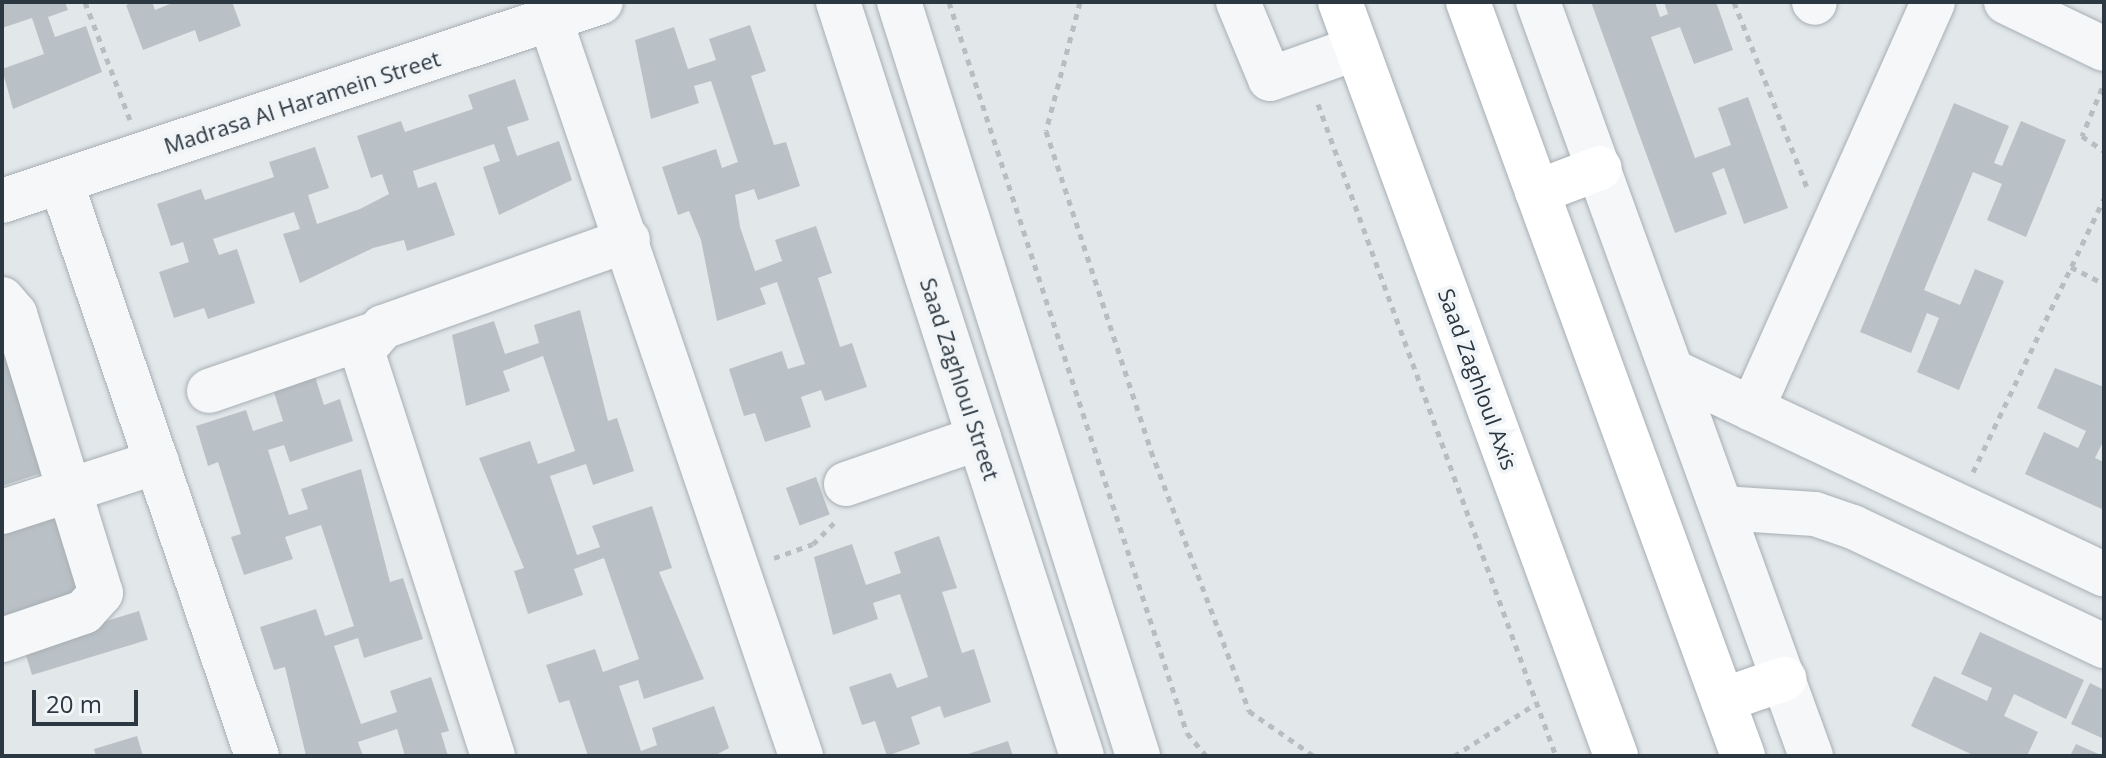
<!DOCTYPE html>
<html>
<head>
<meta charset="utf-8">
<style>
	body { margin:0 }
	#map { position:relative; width:2106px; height:758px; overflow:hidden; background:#e2e7ea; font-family:"Open Sans",sans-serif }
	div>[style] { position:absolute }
	.building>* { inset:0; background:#bac1c6; transform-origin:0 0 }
	.path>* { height:5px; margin-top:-2.5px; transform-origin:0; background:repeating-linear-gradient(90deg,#b8bdc1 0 6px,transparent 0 12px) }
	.roads { filter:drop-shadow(0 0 2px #a7afb4) drop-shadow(0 0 2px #a7afb4) }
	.minor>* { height:44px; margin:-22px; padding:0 22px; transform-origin:22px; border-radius:22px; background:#f5f7f8 }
	.major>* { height:44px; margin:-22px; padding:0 22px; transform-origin:22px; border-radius:22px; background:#fff }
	span { translate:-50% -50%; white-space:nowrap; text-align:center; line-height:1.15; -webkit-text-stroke:8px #f2f5f7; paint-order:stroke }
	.street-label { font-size:22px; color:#2b3741 }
	.frame { position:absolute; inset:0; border:4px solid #2b3741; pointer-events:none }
	.scale { position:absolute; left:32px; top:690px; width:106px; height:36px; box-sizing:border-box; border:4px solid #2b3741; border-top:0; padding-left:10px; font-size:24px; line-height:28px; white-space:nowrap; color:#2b3741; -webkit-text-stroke:6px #f2f5f7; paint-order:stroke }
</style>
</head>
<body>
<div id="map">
	<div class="building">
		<div style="clip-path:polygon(2px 2px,65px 2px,68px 10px,48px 17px,55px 37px,86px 26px,102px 72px,13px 109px,2px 69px,44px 54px,32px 18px,2px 28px)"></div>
		<div style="clip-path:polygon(136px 2px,152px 2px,155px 10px,175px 2px,232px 2px,241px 26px,199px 42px,195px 30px,143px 50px,126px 5px)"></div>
		<div style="clip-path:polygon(1591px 2px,1655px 2px,1660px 17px,1668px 14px,1664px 2px,1716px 2px,1733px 50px,1694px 64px,1680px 27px,1651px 37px,1695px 158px,1731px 145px,1718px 108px,1748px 97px,1788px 208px,1744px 224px,1724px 168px,1712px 173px,1727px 214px,1675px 233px)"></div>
		<div style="clip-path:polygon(750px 25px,766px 71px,751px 76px,774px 145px,786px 142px,800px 186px,758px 200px,754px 189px,735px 195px,740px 227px,755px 271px,782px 261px,775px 240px,816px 226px,832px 273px,818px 278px,840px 347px,852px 343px,867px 387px,825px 401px,821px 390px,801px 397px,811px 427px,765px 442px,755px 413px,744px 416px,729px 369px,782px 351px,788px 369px,805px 364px,777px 282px,760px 288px,766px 304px,717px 321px,701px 240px,689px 211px,678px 215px,662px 167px,716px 149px,722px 168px,738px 162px,711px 81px,694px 86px,699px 103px,651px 119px,635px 40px,674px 27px,688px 69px,716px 60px,709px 39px)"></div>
		<div style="clip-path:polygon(515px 79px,529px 120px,507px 127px,517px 156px,559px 141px,572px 180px,499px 215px,483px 167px,500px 161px,494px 144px,413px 171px,418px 188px,436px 182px,455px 235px,407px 251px,404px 240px,373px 248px,300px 283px,283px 234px,300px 229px,294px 212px,213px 239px,219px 255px,237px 249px,255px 303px,208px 319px,204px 308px,174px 318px,159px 272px,189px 262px,183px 242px,171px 246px,157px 204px,201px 189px,205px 200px,274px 177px,269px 162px,315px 147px,329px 188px,308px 195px,317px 224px,360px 209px,389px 194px,382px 174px,371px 178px,357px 136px,401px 121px,405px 132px,473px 109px,468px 95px)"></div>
		<div style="clip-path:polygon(1954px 103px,2009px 126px,1994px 163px,2002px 166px,2021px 121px,2066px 140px,2026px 237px,1987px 220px,2002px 184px,1973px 172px,1924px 290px,1960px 305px,1975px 269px,2004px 281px,1959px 390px,1917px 372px,1939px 318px,1927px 313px,1911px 353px,1860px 332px)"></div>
		<div style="clip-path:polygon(580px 310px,608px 421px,617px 418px,634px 471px,593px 485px,586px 464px,550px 476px,577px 555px,600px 547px,592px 526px,652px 506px,672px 568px,659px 572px,704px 679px,644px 699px,638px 680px,619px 686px,641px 751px,657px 745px,652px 728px,714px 706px,729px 748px,714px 756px,588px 756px,569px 700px,559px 703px,546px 665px,595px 649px,603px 672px,639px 659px,604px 558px,574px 569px,583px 595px,528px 614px,514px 571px,524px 568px,479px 458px,530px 441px,538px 464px,575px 451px,543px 356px,503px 371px,510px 391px,466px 406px,452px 335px,494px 321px,505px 354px,539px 343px,534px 325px)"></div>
		<div style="clip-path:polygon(2px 334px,50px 470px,2px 486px)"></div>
		<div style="clip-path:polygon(2055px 368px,2104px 387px,2104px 440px,2095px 458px,2104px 462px,2104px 510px,2025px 474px,2044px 432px,2078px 448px,2086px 431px,2037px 408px)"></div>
		<div style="clip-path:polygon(313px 370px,324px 405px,340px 399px,353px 441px,290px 462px,284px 445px,268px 450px,289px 515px,308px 509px,301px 489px,361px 469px,390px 582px,403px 578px,423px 639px,364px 658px,358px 638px,334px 646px,361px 724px,397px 712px,390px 691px,431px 677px,449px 731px,441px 733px,448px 756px,405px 756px,397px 729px,358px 742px,363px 756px,306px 756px,285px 667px,274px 670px,260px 627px,316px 609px,325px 636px,354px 626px,321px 525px,285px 537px,293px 559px,244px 575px,231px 537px,241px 534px,218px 462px,208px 466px,196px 426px,246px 410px,253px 431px,283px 421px,271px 383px)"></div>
		<div style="left:816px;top:477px;width:40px;height:32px;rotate:70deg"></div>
		<div style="clip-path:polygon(54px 512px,81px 593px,2px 619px,2px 529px)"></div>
		<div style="clip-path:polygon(939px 536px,957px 588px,942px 592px,962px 653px,974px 649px,991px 702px,944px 718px,940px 706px,911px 717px,920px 744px,887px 756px,875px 721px,862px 725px,849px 687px,891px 673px,897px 688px,928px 677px,900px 594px,873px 603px,878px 619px,833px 635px,814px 557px,852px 544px,866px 585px,901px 573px,894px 552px)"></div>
		<div style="left:139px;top:611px;width:30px;height:121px;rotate:73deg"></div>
		<div style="clip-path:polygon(1980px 632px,2084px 680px,2066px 719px,2014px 694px,2004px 716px,2038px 732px,2027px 756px,1975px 756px,1911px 726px,1934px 676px,1987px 701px,1992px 688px,1961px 674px)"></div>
		<div style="clip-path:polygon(2090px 683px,2104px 690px,2104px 739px,2071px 724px)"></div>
		<div style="clip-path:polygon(137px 736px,143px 756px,96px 756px,94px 749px)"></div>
		<div style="clip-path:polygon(1008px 741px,1013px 756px,965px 756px,965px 755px)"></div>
		<div style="clip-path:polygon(2076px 744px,2103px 756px,2070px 756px)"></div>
	</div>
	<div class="path">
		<div style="left:85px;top:2px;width:126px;rotate:69.1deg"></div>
		<div style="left:949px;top:2px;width:769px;rotate:71.97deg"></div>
		<div style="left:1187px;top:733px;width:30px;rotate:50deg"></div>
		<div style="left:1080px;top:2px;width:133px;rotate:104.8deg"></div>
		<div style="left:1046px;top:131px;width:337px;rotate:71.8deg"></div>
		<div style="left:1151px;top:451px;width:278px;rotate:69.3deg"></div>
		<div style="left:1249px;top:711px;width:79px;rotate:34.7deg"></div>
		<div style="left:1734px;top:2px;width:199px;rotate:68.5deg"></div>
		<div style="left:2102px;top:88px;width:52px;rotate:112.6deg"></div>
		<div style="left:2082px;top:136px;width:27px;rotate:34deg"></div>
		<div style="left:1318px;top:104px;width:694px;rotate:69.95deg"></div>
		<div style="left:2071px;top:267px;width:37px;rotate:27deg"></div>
		<div style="left:1973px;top:472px;width:303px;rotate:-64.4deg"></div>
		<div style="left:774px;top:558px;width:41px;rotate:-19.7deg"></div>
		<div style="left:813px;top:544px;width:31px;rotate:-45deg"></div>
		<div style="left:1454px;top:756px;width:98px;rotate:-32.6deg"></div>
	</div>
	<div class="roads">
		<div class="minor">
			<div style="left:838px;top:2px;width:792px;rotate:72.07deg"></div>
			<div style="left:899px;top:2px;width:791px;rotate:72.41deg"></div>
			<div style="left:1238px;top:2px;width:83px;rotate:67.4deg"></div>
			<div style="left:1270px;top:79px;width:92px;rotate:-19.6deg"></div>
			<div style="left:1538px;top:2px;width:802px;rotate:70.1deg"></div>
			<div style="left:1814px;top:2px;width:1px;rotate:45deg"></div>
			<div style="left:2006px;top:2px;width:109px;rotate:25.6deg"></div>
			<div style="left:550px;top:19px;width:779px;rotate:71.19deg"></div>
			<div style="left:61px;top:182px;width:607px;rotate:71.15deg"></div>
			<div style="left:2px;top:201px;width:631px;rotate:-18.38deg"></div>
			<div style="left:2px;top:299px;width:20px;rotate:49deg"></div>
			<div style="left:15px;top:314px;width:292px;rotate:72.9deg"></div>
			<div style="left:101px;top:593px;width:25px;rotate:132deg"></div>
			<div style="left:84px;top:612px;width:87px;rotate:161.1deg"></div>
			<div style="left:1674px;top:372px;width:475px;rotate:25.2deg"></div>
			<div style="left:209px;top:391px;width:169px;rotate:-19deg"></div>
			<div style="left:1752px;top:409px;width:445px;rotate:-66deg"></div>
			<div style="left:846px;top:484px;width:141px;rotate:-19.1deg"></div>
			<div style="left:1722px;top:508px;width:93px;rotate:3.7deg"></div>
			<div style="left:1815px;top:514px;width:40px;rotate:18.9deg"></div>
			<div style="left:1853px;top:527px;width:278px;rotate:25.4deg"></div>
			<div style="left:2px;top:512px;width:163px;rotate:-17.9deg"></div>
			<div style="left:493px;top:756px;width:426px;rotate:-107.9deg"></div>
			<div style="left:362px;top:351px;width:32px;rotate:-49deg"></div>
			<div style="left:383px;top:327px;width:260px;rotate:-19.6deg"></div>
		</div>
		<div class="major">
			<div style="left:1340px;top:2px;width:803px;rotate:69.89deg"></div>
			<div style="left:1468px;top:2px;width:803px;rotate:69.96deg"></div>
			<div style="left:1537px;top:192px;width:67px;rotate:-20.9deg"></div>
			<div style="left:1723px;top:700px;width:65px;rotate:-19deg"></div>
		</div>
	</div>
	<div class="street-label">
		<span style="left:302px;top:102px;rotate:-18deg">Madrasa Al Haramein Street</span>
		<span style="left:960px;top:379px;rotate:72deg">Saad Zaghloul Street</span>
		<span style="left:1478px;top:379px;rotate:70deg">Saad Zaghloul Axis</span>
	</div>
	<div class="frame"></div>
	<div class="scale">20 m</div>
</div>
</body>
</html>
